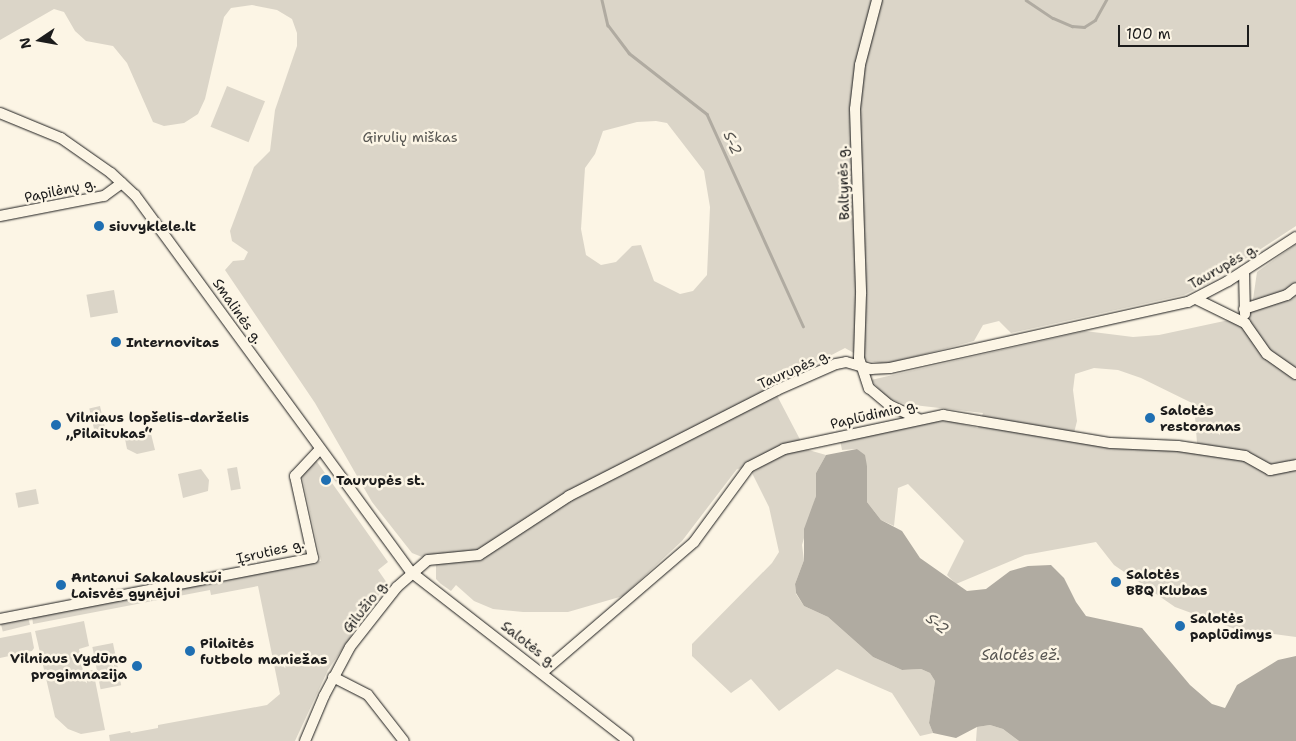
<!DOCTYPE html>
<html>
<head>
<meta charset="utf-8">
<style>
	body { margin:0 }
	#map { position:relative; width:1296px; height:741px; overflow:hidden; background:#fcf5e5; font-family:"Shantell Sans",sans-serif }
	div>[style] { position:absolute }
	.green>* { inset:0; background:#dbd5c8; transform-origin:0 0 }
	.water>* { inset:0; background:#b0aba1 }
	.stream>* { height:2.5px; margin:-1.25px; padding:0 1.25px; transform-origin:1.25px; border-radius:1.25px; background:#b0aba1 }
	.roads { filter:drop-shadow(0 0 1px #1c1c1c) drop-shadow(0 0 1px #1c1c1c) }
	.street>* { height:10px; margin:-5px; padding:0 5px; transform-origin:5px; border-radius:5px; background:#fcf5e5 }
	.dots>* { width:14px; height:14px; translate:-50% -50%; box-sizing:border-box; border:2px solid #fcf5e5; border-radius:50% }
	span { translate:-50% -50%; white-space:nowrap; text-align:center; line-height:1.15; -webkit-text-stroke:5px #fcf5e5; paint-order:stroke }
	.park-label { font-size:14px; color:#555450 }
	.street-label { font-size:14px; color:#1c1c1c }
	.poi-label { font-size:14px; color:#1c1c1c; font-weight:700 }
	.left { translate:0 -50%; text-align:left }
	.right { translate:-100% -50%; text-align:right }
	.water-label { font-size:15px; color:#575551; font-style:italic }
	.north { position:absolute; left:15px; top:15px; width:50px; height:50px; -webkit-text-stroke:4px #fcf5e5; paint-order:stroke; rotate:258deg; font-size:14px; font-weight:700; line-height:20px; text-align:center; color:#1c1c1c }
	.north::after { content:''; display:block; margin:auto; width:18px; height:22px; background:#1c1c1c; clip-path:polygon(50% 0,100% 100%,50% 72%,0 100%) }
	.scale { position:absolute; left:1118px; top:25px; width:131px; height:22px; box-sizing:border-box; border:2px solid #1c1c1c; border-top:0; padding-left:6px; font-size:15px; line-height:18px; white-space:nowrap; color:#1c1c1c; -webkit-text-stroke:4px #fcf5e5; paint-order:stroke }
</style>
</head>
<body>
<div id="map">
	<div class="green">
		<div style="clip-path:polygon(evenodd,0 0,1296px 0,1296px 226px,1207px 284px,1184px 295px,1011px 333px,999px 321px,983px 325px,974px 341px,887px 364px,868px 361px,845px 348px,772px 386px,805px 449px,826px 455px,816px 473px,816px 496px,802px 545px,804px 560px,795px 584px,796px 594px,804px 606px,828px 617px,873px 657px,902px 670px,921px 669px,930px 673px,935px 681px,929px 723px,933px 733px,920px 736px,892px 693px,837px 669px,779px 711px,751px 679px,731px 693px,692px 656px,692px 644px,772px 563px,779px 552px,769px 507px,749px 467px,737px 469px,682px 541px,623px 596px,568px 612px,523px 612px,493px 609px,474px 601px,456px 585px,451px 591px,441px 584px,436px 579px,436px 566px,432px 555px,422px 557px,412px 553px,372px 502px,315px 403px,225px 270px,233px 261px,244px 260px,248px 252px,232px 241px,230px 231px,254px 167px,270px 151px,275px 110px,297px 46px,297px 33px,292px 19px,277px 10px,252px 5px,231px 8px,224px 17px,205px 99px,198px 114px,184px 123px,164px 126px,153px 122px,127px 63px,113px 46px,86px 41px,75px 31px,64px 12px,54px 9px,0 40px,0 0,656px 121px,667px 123px,704px 171px,710px 207px,707px 275px,693px 291px,680px 294px,654px 281px,641px 245px,632px 246px,616px 262px,601px 265px,586px 255px,581px 229px,585px 168px,595px 154px,603px 131px,637px 122px,656px 121px)"></div>
		<div style="left:227px;top:86px;width:41px;height:44px;rotate:22deg"></div>
		<div style="clip-path:polygon(evenodd,1296px 244px,1296px 637px,1235px 629px,1175px 607px,1114px 565px,1096px 542px,1025px 555px,956px 584px,947px 575px,964px 541px,908px 484px,898px 488px,894px 526px,881px 520px,867px 502px,867px 466px,857px 449px,842px 450px,840px 440px,925px 422px,950px 421px,978px 428px,983px 413px,905px 404px,887px 398px,871px 380px,1085px 331px,1133px 337px,1159px 335px,1243px 317px,1252px 306px,1257px 272px,1296px 244px,1094px 368px,1118px 370px,1141px 378px,1194px 404px,1197px 443px,1118px 440px,1074px 433px,1077px 421px,1073px 390px,1075px 374px,1094px 368px)"></div>
		<div style="left:114px;top:290px;width:23px;height:28px;rotate:80deg"></div>
		<div style="left:100px;top:406px;width:23px;height:11px;rotate:77deg"></div>
		<div style="clip-path:polygon(151px 434px,155px 450px,137px 454px,127px 449px,125px 439px)"></div>
		<div style="clip-path:polygon(315px 459px,388px 562px,378px 570px,387px 583px,328px 670px,295px 741px,110px 741px,109px 735px,130px 731px,131px 733px,158px 728px,158px 725px,267px 705px,280px 694px,258px 586px,211px 595px,210px 590px,33px 624px,32px 616px,321px 561px,301px 471px)"></div>
		<div style="left:237px;top:467px;width:22px;height:10px;rotate:80deg"></div>
		<div style="clip-path:polygon(201px 469px,209px 480px,208px 491px,183px 498px,178px 474px)"></div>
		<div style="left:36px;top:489px;width:15px;height:21px;rotate:79deg"></div>
		<div style="left:28px;top:617px;width:8px;height:28px;rotate:76deg"></div>
		<div style="clip-path:polygon(84px 621px,89px 646px,79px 649px,83px 671px,93px 670px,105px 730px,81px 734px,68px 729px,55px 717px,35px 631px)"></div>
		<div style="clip-path:polygon(31px 632px,34px 648px,32px 651px,0 658px,0 638px)"></div>
		<div style="left:113px;top:643px;width:43px;height:21px;rotate:79deg"></div>
		<div style="clip-path:polygon(990px 725px,1003px 729px,1019px 741px,976px 741px,977px 727px)"></div>
	</div>
	<div class="water">
		<div style="clip-path:polygon(857px 449px,865px 455px,867px 466px,867px 502px,881px 520px,902px 531px,920px 558px,967px 591px,986px 589px,1010px 571px,1028px 566px,1051px 565px,1064px 578px,1076px 602px,1086px 616px,1142px 628px,1190px 685px,1212px 704px,1225px 708px,1237px 685px,1278px 660px,1296px 656px,1296px 741px,1019px 741px,1003px 729px,990px 725px,977px 727px,956px 738px,933px 733px,929px 723px,935px 681px,930px 673px,921px 669px,902px 670px,873px 657px,828px 617px,804px 606px,796px 593px,795px 584px,804px 560px,804px 529px,816px 496px,816px 473px,826px 455px)"></div>
	</div>
	<div class="stream">
		<div style="left:602px;top:0;width:26px;rotate:77deg"></div>
		<div style="left:608px;top:25px;width:35px;rotate:53deg"></div>
		<div style="left:629px;top:53px;width:99px;rotate:38deg"></div>
		<div style="left:707px;top:114px;width:233px;rotate:65.6deg"></div>
		<div style="left:1026px;top:0;width:32px;rotate:34deg"></div>
		<div style="left:1053px;top:18px;width:21px;rotate:23deg"></div>
		<div style="left:1072px;top:26px;width:12px;rotate:5deg"></div>
		<div style="left:1084px;top:27px;width:13px;rotate:-32deg"></div>
		<div style="left:1095px;top:20px;width:23px;rotate:-61deg"></div>
	</div>
	<div class="roads">
		<div class="street">
			<div style="left:877px;top:0;width:67px;rotate:104.7deg"></div>
			<div style="left:860px;top:65px;width:44px;rotate:96.5deg"></div>
			<div style="left:855px;top:109px;width:185px;rotate:88.1deg"></div>
			<div style="left:861px;top:294px;width:64px;rotate:91.8deg"></div>
			<div style="left:859px;top:358px;width:32px;rotate:72deg"></div>
			<div style="left:869px;top:388px;width:26px;rotate:40deg"></div>
			<div style="left:889px;top:405px;width:31px;rotate:25deg"></div>
			<div style="left:0;top:113px;width:66px;rotate:22.3deg"></div>
			<div style="left:61px;top:138px;width:61px;rotate:35deg"></div>
			<div style="left:111px;top:173px;width:33px;rotate:43deg"></div>
			<div style="left:135px;top:195px;width:467px;rotate:53.8deg"></div>
			<div style="left:411px;top:572px;width:275px;rotate:37.9deg"></div>
			<div style="left:0;top:216px;width:106px;rotate:-10.9deg"></div>
			<div style="left:104px;top:196px;width:22px;rotate:-36deg"></div>
			<div style="left:1244px;top:271px;width:43px;rotate:88.7deg"></div>
			<div style="left:1196px;top:299px;width:55px;rotate:26.1deg"></div>
			<div style="left:1245px;top:323px;width:38px;rotate:55deg"></div>
			<div style="left:1267px;top:354px;width:35px;rotate:35deg"></div>
			<div style="left:1244px;top:309px;width:45px;rotate:-18deg"></div>
			<div style="left:1287px;top:295px;width:11px;rotate:-38deg"></div>
			<div style="left:0;top:619px;width:319px;rotate:-11deg"></div>
			<div style="left:313px;top:558px;width:84px;rotate:-102.4deg"></div>
			<div style="left:295px;top:476px;width:37px;rotate:-47deg"></div>
			<div style="left:543px;top:672px;width:199px;rotate:-40.7deg"></div>
			<div style="left:694px;top:542px;width:93px;rotate:-53.7deg"></div>
			<div style="left:749px;top:467px;width:39px;rotate:-27deg"></div>
			<div style="left:784px;top:449px;width:163px;rotate:-12.1deg"></div>
			<div style="left:943px;top:415px;width:170px;rotate:9.5deg"></div>
			<div style="left:1111px;top:443px;width:67px;rotate:2.6deg"></div>
			<div style="left:1178px;top:446px;width:68px;rotate:8.5deg"></div>
			<div style="left:1245px;top:456px;width:29px;rotate:29deg"></div>
			<div style="left:1270px;top:470px;width:26px;rotate:-11deg"></div>
			<div style="left:333px;top:677px;width:39px;rotate:27deg"></div>
			<div style="left:368px;top:695px;width:58px;rotate:52deg"></div>
			<div style="left:305px;top:741px;width:49px;rotate:-67.1deg"></div>
			<div style="left:324px;top:696px;width:55px;rotate:-62deg"></div>
			<div style="left:350px;top:647px;width:76px;rotate:-51.9deg"></div>
			<div style="left:397px;top:587px;width:41px;rotate:-41.1deg"></div>
			<div style="left:428px;top:560px;width:51px;rotate:-5.6deg"></div>
			<div style="left:479px;top:555px;width:108px;rotate:-33.2deg"></div>
			<div style="left:569px;top:496px;width:233px;rotate:-27deg"></div>
			<div style="left:777px;top:390px;width:64px;rotate:-23.8deg"></div>
			<div style="left:836px;top:364px;width:10px;rotate:-11deg"></div>
			<div style="left:846px;top:362px;width:26px;rotate:16deg"></div>
			<div style="left:871px;top:369px;width:19px;rotate:-3deg"></div>
			<div style="left:890px;top:368px;width:305px;rotate:-12.5deg"></div>
			<div style="left:1188px;top:302px;width:45px;rotate:-27.7deg"></div>
			<div style="left:1228px;top:281px;width:81px;rotate:-32.9deg"></div>
		</div>
	</div>
	<div class="dots">
		<div style="left:99px;top:226px;background:#1f6fb2"></div>
		<div style="left:116px;top:342px;background:#1f6fb2"></div>
		<div style="left:1150px;top:418px;background:#1f6fb2"></div>
		<div style="left:56px;top:425px;background:#1f6fb2"></div>
		<div style="left:326px;top:480px;background:#1f6fb2"></div>
		<div style="left:1116px;top:582px;background:#1f6fb2"></div>
		<div style="left:61px;top:585px;background:#1f6fb2"></div>
		<div style="left:1180px;top:626px;background:#1f6fb2"></div>
		<div style="left:190px;top:651px;background:#1f6fb2"></div>
		<div style="left:137px;top:666px;background:#1f6fb2"></div>
	</div>
	<div class="park-label">
		<span style="left:410px;top:137px">Girulių miškas</span>
	</div>
	<div class="street-label">
		<span style="left:843px;top:183px;rotate:-92deg">Baltynės g.</span>
		<span style="left:60px;top:190px;rotate:-12deg">Papilėnų g.</span>
		<span style="left:1223px;top:266px;rotate:-30deg">Taurupės g.</span>
		<span style="left:238px;top:311px;rotate:55deg">Smalinės g.</span>
		<span style="left:794px;top:369px;rotate:-24deg">Taurupės g.</span>
		<span style="left:874px;top:414px;rotate:-13deg">Paplūdimio g.</span>
		<span style="left:270px;top:551px;rotate:-13deg">Įsruties g.</span>
		<span style="left:365px;top:606px;rotate:-52deg">Gilužio g.</span>
		<span style="left:529px;top:644px;rotate:38deg">Salotės g.</span>
	</div>
	<div class="poi-label">
		<span class="left" style="left:109px;top:226px">siuvyklele.lt</span>
		<span class="left" style="left:126px;top:342px">Internovitas</span>
		<span class="left" style="left:1160px;top:418px">Salotės<br>restoranas</span>
		<span class="left" style="left:66px;top:425px">Vilniaus lopšelis-darželis<br>„Pilaitukas“</span>
		<span class="left" style="left:336px;top:480px">Taurupės st.</span>
		<span class="left" style="left:1126px;top:582px">Salotės<br>BBQ Klubas</span>
		<span class="left" style="left:71px;top:585px">Antanui Sakalauskui<br>Laisvės gynėjui</span>
		<span class="left" style="left:1190px;top:626px">Salotės<br>paplūdimys</span>
		<span class="left" style="left:200px;top:651px">Pilaitės<br>futbolo maniežas</span>
		<span class="right" style="left:127px;top:666px">Vilniaus Vydūno<br>progimnazija</span>
	</div>
	<div class="water-label">
		<span style="left:732px;top:143px;rotate:66deg">S-2</span>
		<span style="left:937px;top:624px;rotate:39deg">S-2</span>
		<span style="left:1021px;top:656px">Salotės ež.</span>
	</div>
	<div class="north">N</div>
	<div class="scale">100 m</div>
</div>
</body>
</html>
